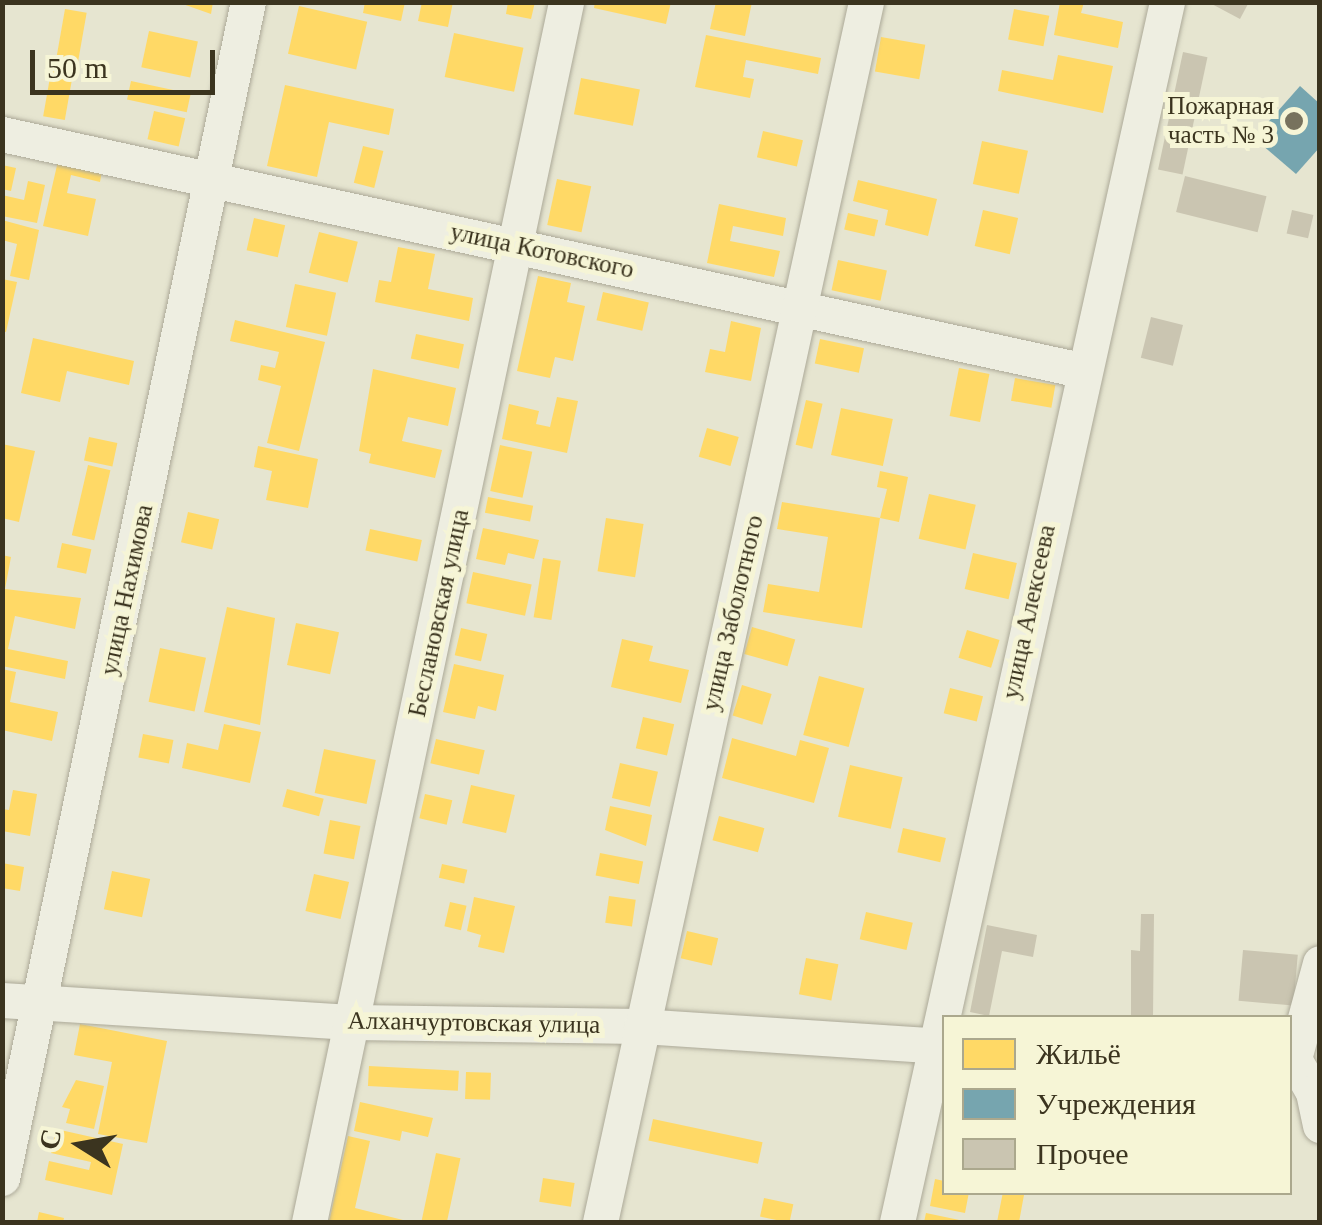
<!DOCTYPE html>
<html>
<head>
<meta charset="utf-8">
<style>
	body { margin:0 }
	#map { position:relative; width:1322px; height:1225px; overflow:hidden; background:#e6e5d0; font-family:Georgia,serif }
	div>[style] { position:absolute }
	.homes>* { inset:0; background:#ffd966; transform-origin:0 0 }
	.public>* { inset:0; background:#76a5af }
	.building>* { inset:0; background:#cac5b1; transform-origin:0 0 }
	.roads { filter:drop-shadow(0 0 2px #aca998) drop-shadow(0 0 2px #aca998) }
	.minor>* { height:35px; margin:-17.5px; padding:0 17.5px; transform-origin:17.5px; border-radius:17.5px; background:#eeeee1 }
	.dots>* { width:28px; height:28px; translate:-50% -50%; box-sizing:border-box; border:5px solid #f6f5d6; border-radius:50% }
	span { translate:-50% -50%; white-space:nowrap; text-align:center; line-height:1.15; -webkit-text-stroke:10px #f6f5d6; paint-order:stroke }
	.poi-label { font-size:25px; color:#3b341f }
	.right { translate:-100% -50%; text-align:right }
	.street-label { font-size:25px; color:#3b341f }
	.frame { position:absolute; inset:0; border:5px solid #3b341f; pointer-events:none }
	.legend { position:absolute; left:942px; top:1015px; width:350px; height:180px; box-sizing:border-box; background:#f6f5d6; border:2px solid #aba88d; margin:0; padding:12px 18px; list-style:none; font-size:30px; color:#3b341f }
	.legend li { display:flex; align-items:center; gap:20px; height:50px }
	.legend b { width:50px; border:2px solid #aba88d }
	.north { position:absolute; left:30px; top:1095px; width:100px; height:100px; -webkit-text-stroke:8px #f6f5d6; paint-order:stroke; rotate:281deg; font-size:28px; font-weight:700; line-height:40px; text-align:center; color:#3b341f }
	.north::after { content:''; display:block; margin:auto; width:35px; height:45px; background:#3b341f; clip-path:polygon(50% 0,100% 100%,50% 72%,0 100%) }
	.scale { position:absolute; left:30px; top:50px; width:185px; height:45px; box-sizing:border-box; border:5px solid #3b341f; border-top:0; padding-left:12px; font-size:30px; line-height:35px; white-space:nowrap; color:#3b341f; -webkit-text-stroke:8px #f6f5d6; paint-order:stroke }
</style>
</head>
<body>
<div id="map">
	<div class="homes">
		<div style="clip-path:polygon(177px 2px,213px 2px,211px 14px)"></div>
		<div style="clip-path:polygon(365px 2px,405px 2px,401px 21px,363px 13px)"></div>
		<div style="clip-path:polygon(422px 2px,453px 2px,448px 27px,418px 21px)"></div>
		<div style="clip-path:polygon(508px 2px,535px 2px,531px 19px,506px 14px)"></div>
		<div style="clip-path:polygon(595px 2px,671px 2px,666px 24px,594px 8px)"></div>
		<div style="clip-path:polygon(716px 2px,752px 2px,745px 36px,710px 29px)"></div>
		<div style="clip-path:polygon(1060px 2px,1084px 2px,1081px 13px,1123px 22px,1118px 48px,1054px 35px)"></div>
		<div style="left:299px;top:6px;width:70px;height:49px;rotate:13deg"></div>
		<div style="left:65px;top:9px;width:22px;height:52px;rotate:10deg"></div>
		<div style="left:1014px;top:9px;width:36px;height:31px;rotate:11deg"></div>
		<div style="left:149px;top:31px;width:50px;height:37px;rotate:12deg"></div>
		<div style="left:454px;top:33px;width:71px;height:45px;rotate:12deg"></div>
		<div style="clip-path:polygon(706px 35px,821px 58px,818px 74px,746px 60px,743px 77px,754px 79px,750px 98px,695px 87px)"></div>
		<div style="left:881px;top:37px;width:45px;height:35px;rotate:10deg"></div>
		<div style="clip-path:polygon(1058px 55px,1113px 66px,1103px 113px,998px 91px,1002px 70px,1053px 80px)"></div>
		<div style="left:52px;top:66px;width:22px;height:51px;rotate:10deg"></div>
		<div style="left:581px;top:78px;width:60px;height:37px;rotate:11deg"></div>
		<div style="left:131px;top:81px;width:61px;height:19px;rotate:12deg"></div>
		<div style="clip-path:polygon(285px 85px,394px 109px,389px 135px,329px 122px,317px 177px,267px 166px)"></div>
		<div style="left:154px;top:111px;width:32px;height:29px;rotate:13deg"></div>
		<div style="left:763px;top:131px;width:41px;height:27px;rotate:13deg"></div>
		<div style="left:982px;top:141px;width:47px;height:44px;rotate:12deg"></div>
		<div style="left:363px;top:146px;width:21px;height:38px;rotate:14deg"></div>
		<div style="clip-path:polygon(58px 161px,102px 171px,100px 182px,71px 175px,67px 193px,96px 199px,88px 236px,43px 226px)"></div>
		<div style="clip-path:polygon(2px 165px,16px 168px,11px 191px,2px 189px)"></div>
		<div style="left:557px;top:179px;width:35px;height:47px;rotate:12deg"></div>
		<div style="clip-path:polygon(858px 180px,937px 199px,928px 236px,885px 225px,888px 210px,853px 201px)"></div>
		<div style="clip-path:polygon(28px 181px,45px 185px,37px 223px,2px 216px,2px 195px,24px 200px)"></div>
		<div style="clip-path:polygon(719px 204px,786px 218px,783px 236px,733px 226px,730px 241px,780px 251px,774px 277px,707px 263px)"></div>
		<div style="left:983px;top:210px;width:36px;height:37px;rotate:13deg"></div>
		<div style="left:848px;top:213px;width:31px;height:17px;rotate:13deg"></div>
		<div style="left:254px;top:218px;width:32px;height:33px;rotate:13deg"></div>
		<div style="clip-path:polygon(2px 220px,39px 230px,29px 280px,10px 276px,17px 244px,2px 240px)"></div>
		<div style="left:319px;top:232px;width:40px;height:42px;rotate:14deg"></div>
		<div style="clip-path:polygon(398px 247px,435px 254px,428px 289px,473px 298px,469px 321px,375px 302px,379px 280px,391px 282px)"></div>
		<div style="left:838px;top:260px;width:50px;height:31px;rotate:12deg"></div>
		<div style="clip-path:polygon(538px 276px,571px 283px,567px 302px,585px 306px,573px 361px,555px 357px,550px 378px,517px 371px)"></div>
		<div style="clip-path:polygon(2px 279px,17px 282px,6px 332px,2px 331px)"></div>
		<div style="left:295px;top:284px;width:42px;height:44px;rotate:12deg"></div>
		<div style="left:603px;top:292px;width:47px;height:29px;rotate:13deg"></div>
		<div style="clip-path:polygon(235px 320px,325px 342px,299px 451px,267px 443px,281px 386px,258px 380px,261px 365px,275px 368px,279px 352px,230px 341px)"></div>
		<div style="clip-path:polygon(731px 321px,761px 328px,751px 381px,705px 372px,710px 349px,725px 352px)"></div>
		<div style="left:416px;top:334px;width:49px;height:25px;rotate:12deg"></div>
		<div style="clip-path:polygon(33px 338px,134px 361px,129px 385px,67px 371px,60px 402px,21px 393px)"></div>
		<div style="left:820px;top:339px;width:45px;height:25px;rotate:12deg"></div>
		<div style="left:959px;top:368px;width:31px;height:49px;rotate:11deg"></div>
		<div style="clip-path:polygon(373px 369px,456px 388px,448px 426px,408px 417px,402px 441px,442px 450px,435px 478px,369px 463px,371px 454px,359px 451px)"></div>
		<div style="left:1015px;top:378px;width:41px;height:23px;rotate:10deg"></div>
		<div style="clip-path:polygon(557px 397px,578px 401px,567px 453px,502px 439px,509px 404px,539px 411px,536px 424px,550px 427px)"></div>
		<div style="left:806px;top:400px;width:17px;height:46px;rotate:13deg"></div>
		<div style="left:841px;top:408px;width:53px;height:48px;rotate:12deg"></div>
		<div style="left:707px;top:428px;width:33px;height:30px;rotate:16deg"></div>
		<div style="left:89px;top:437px;width:29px;height:24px;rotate:12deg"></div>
		<div style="clip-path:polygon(2px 444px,35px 451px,19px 522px,2px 518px)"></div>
		<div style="left:500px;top:445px;width:33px;height:47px;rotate:12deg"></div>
		<div style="clip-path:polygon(258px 446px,318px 459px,308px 508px,266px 500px,272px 471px,254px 467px)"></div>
		<div style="left:88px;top:465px;width:23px;height:72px;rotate:13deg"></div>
		<div style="clip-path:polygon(880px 471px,908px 477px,899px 522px,880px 518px,887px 489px,877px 487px)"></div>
		<div style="left:929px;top:494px;width:48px;height:46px;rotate:13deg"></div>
		<div style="left:488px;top:497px;width:46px;height:16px;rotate:11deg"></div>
		<div style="clip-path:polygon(782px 502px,880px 518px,862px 628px,763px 612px,768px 584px,819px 592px,828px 537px,777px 529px)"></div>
		<div style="left:188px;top:512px;width:32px;height:31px;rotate:13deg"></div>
		<div style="left:606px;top:518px;width:38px;height:54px;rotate:9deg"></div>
		<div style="clip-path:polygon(483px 528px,539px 540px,534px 559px,508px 553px,505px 565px,476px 559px)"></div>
		<div style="left:370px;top:529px;width:53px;height:22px;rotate:12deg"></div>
		<div style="left:62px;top:543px;width:30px;height:25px;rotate:12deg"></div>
		<div style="left:973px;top:553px;width:45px;height:37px;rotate:13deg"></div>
		<div style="clip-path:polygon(2px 555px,11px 557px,5px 589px,81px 598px,75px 629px,15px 616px,8px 649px,68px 661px,65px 679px,2px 666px)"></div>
		<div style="left:543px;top:558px;width:18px;height:60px;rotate:9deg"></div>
		<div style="left:473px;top:572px;width:60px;height:32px;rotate:12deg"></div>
		<div style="clip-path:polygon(227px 607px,275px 618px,260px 725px,204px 712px)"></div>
		<div style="left:296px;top:623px;width:44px;height:43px;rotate:12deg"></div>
		<div style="left:752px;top:627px;width:45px;height:28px;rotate:16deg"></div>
		<div style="left:461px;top:628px;width:27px;height:28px;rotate:13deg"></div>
		<div style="left:967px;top:630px;width:34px;height:29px;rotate:17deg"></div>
		<div style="clip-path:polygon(622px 639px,653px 646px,649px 661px,689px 670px,681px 703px,611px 687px)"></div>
		<div style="left:160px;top:648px;width:47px;height:55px;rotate:12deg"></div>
		<div style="clip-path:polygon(454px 664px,504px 675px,496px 711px,478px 706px,475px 719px,443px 712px)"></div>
		<div style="clip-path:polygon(2px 669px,16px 672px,10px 702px,58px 712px,52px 741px,2px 730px)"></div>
		<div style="left:819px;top:676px;width:47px;height:61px;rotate:15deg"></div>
		<div style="left:742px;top:685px;width:31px;height:32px;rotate:17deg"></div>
		<div style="left:950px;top:688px;width:34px;height:26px;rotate:14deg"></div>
		<div style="left:643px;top:717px;width:32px;height:32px;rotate:13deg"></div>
		<div style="clip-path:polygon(224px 724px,261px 732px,250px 783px,182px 768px,187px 743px,218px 750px)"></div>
		<div style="left:143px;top:734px;width:31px;height:24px;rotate:11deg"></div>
		<div style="clip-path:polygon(732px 738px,796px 756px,800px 740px,829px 748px,814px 803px,722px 778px)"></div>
		<div style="left:436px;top:739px;width:50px;height:25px;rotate:13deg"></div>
		<div style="left:324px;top:749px;width:53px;height:45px;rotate:12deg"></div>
		<div style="left:620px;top:763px;width:39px;height:36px;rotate:13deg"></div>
		<div style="left:850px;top:765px;width:54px;height:53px;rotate:13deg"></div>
		<div style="left:471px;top:785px;width:45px;height:39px;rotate:13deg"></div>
		<div style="left:287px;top:789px;width:38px;height:18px;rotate:15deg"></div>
		<div style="clip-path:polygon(13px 790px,37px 794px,30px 836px,2px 831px,2px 809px,9px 810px)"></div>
		<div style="left:425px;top:794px;width:28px;height:25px;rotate:13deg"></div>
		<div style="clip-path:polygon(610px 806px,652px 815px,646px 846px,605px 830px)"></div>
		<div style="left:719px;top:816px;width:47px;height:25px;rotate:15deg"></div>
		<div style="left:330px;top:820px;width:31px;height:34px;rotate:11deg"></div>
		<div style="left:903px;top:828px;width:44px;height:25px;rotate:13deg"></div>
		<div style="left:600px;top:853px;width:44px;height:23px;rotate:11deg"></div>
		<div style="clip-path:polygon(2px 863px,24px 867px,20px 891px,2px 888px)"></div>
		<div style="left:442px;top:864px;width:26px;height:14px;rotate:13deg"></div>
		<div style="left:112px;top:871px;width:39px;height:39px;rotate:12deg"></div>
		<div style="left:314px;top:874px;width:36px;height:38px;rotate:13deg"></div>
		<div style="left:609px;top:896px;width:27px;height:27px;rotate:8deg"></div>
		<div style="clip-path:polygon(474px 897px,515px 906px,504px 953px,478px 947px,481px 935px,467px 931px)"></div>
		<div style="left:450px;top:902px;width:17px;height:25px;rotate:13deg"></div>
		<div style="left:866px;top:912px;width:48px;height:28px;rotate:13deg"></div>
		<div style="left:687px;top:931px;width:32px;height:28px;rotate:13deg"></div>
		<div style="left:806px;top:958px;width:33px;height:37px;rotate:11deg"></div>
		<div style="clip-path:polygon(80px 1024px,167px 1041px,147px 1143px,98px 1134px,112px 1062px,74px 1055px)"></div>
		<div style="left:369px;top:1066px;width:90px;height:20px;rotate:3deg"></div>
		<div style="left:466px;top:1072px;width:25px;height:27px;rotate:2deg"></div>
		<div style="clip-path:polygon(76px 1080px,104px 1086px,94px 1129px,66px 1123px,70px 1109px,62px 1107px)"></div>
		<div style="clip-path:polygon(360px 1102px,433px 1118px,428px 1137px,402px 1131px,400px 1141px,354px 1131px)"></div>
		<div style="left:653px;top:1119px;width:112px;height:22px;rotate:12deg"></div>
		<div style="clip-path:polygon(56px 1129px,123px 1144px,112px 1195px,45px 1180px,49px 1161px,89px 1170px,91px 1162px,51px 1153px)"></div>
		<div style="clip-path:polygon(348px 1136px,370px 1141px,355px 1208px,411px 1222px,329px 1222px)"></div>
		<div style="left:436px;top:1153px;width:25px;height:71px;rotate:12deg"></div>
		<div style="left:543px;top:1178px;width:32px;height:24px;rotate:9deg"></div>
		<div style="clip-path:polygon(935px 1179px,944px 1181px,944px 1192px,969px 1192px,965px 1213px,930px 1206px)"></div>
		<div style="clip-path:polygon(1003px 1192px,1024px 1195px,1019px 1222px,997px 1222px)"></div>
		<div style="left:764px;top:1198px;width:30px;height:19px;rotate:12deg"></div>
		<div style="clip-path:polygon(39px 1212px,64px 1218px,63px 1222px,37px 1222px)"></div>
		<div style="clip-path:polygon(926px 1213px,964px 1221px,964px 1222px,924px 1222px)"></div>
	</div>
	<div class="public">
		<div style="clip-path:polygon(1300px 86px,1320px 104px,1320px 147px,1296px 174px,1254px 138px)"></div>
	</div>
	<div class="building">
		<div style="clip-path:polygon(1208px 2px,1249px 2px,1240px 19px)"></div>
		<div style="left:1183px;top:52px;width:25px;height:120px;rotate:12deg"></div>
		<div style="left:1185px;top:176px;width:84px;height:37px;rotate:14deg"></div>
		<div style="left:1292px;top:210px;width:22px;height:24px;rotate:13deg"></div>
		<div style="left:1151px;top:317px;width:33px;height:42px;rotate:14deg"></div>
		<div style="clip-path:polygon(1141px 914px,1154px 914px,1153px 1018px,1131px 1018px,1131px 950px,1140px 951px)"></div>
		<div style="clip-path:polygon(987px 925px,1037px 935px,1033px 957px,1002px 951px,989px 1016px,970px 1012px)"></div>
		<div style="left:1243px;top:950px;width:55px;height:51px;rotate:5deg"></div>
	</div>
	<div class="roads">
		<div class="minor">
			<div style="left:2px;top:134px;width:1105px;rotate:12.34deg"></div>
			<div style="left:1320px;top:963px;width:99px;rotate:105.2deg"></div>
			<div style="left:1294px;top:1059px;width:38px;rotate:60deg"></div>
			<div style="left:1313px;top:1092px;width:34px;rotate:78deg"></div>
			<div style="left:2px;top:1000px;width:353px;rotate:3.6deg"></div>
			<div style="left:354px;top:1022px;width:287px;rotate:0.8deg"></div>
			<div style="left:641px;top:1026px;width:304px;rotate:3.8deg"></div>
			<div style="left:2px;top:1178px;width:1201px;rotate:-78.19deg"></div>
			<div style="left:309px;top:1222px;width:1247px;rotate:-78.1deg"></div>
			<div style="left:600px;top:1222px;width:1249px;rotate:-77.7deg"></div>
			<div style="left:897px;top:1222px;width:1250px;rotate:-77.52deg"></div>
		</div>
	</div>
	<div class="dots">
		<div style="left:1294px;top:121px;background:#77725d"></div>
	</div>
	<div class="poi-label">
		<span class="right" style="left:1274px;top:121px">Пожарная<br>часть № 3</span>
	</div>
	<div class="street-label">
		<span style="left:542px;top:251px;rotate:12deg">улица Котовского</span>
		<span style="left:127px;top:590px;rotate:-78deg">улица Нахимова</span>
		<span style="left:1029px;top:612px;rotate:-78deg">улица Алексеева</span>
		<span style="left:439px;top:613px;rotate:-78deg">Беслановская улица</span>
		<span style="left:733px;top:613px;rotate:-77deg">улица Заболотного</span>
		<span style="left:474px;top:1023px;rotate:1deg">Алханчуртовская улица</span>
	</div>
	<div class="frame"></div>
	<ul class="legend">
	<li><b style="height:28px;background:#ffd966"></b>Жильё</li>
	<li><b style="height:28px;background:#76a5af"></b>Учреждения</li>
	<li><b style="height:28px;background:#cac5b1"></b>Прочее</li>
	</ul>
	<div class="north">С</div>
	<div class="scale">50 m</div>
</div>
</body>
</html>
